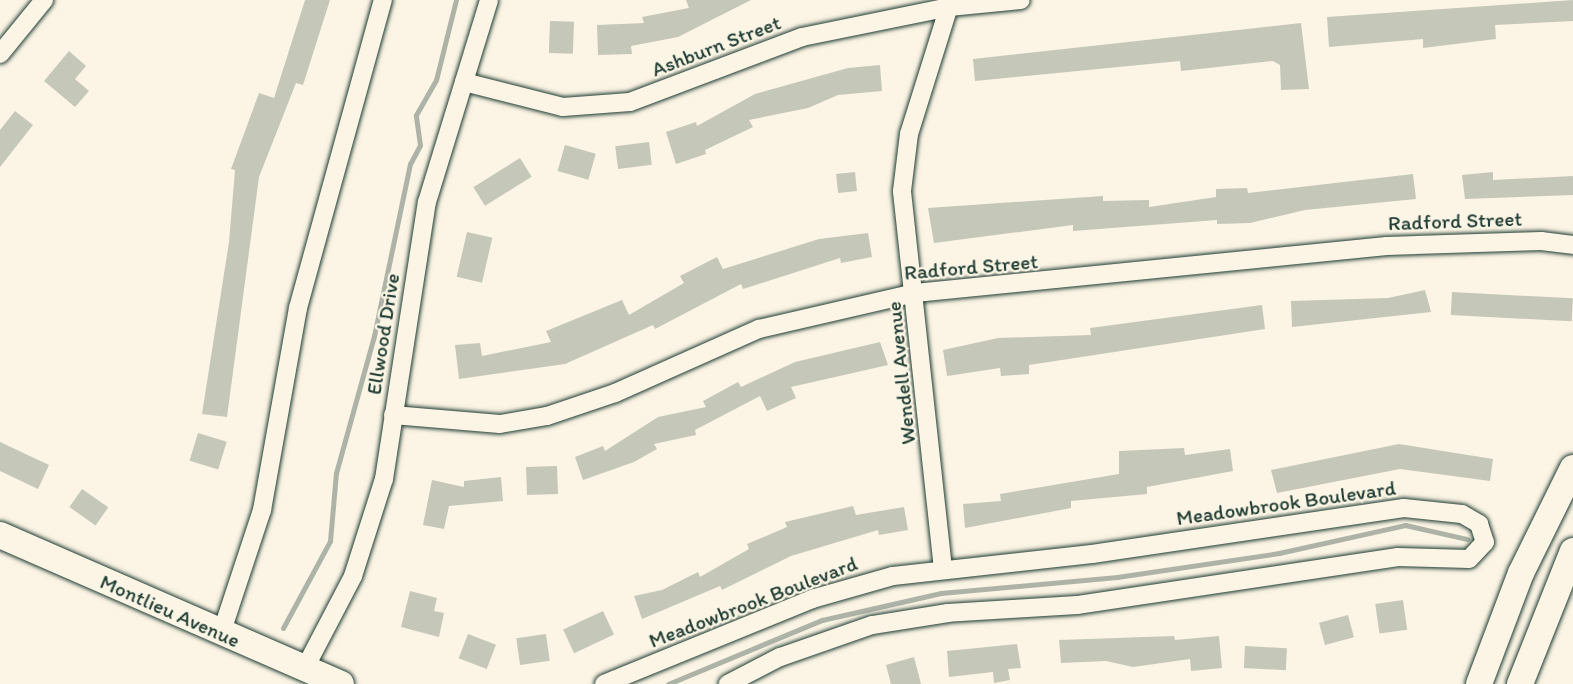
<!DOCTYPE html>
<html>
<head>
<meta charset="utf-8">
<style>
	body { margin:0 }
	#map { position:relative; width:1573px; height:684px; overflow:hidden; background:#fcf5e5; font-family:Itim,sans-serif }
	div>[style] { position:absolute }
	.stream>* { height:5px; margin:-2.5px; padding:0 2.5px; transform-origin:2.5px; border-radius:2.5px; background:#aeb3a7 }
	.building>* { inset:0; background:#c5c7b9; transform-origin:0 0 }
	.roads { filter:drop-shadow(0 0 2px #1f3d34) drop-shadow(0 0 2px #1f3d34) }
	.street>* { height:18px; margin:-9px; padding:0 9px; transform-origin:9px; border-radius:9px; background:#fcf5e5 }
	.secondary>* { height:26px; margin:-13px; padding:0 13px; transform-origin:13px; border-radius:13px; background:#fcf5e5 }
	span { translate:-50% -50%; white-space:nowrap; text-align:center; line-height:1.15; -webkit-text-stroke:4.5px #fcf5e5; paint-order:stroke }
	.street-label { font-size:21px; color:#1f3d34 }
</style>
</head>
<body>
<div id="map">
	<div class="stream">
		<div style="left:283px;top:628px;width:99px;rotate:-61.6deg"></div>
		<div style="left:330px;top:541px;width:68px;rotate:-85deg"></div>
		<div style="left:336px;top:473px;width:142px;rotate:-74.5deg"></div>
		<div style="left:374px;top:336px;width:176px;rotate:-78.2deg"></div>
		<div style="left:410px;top:164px;width:21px;rotate:-62deg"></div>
		<div style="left:420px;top:145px;width:30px;rotate:-98deg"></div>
		<div style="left:416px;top:115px;width:40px;rotate:-60.3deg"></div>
		<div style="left:436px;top:80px;width:82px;rotate:-76deg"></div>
		<div style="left:668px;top:684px;width:167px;rotate:-22.6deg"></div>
		<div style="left:822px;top:620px;width:122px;rotate:-12.8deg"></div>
		<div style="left:941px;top:593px;width:177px;rotate:-5.2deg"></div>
		<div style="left:1117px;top:577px;width:164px;rotate:-8.4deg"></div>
		<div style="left:1279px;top:553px;width:129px;rotate:-12.5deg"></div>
		<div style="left:1405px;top:525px;width:64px;rotate:12.7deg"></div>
	</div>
	<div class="building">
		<div style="clip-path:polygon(305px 0,330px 0,303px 85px,296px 83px,259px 177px,227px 417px,202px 414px,229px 242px,235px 170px,231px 169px,259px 93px,274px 98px)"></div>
		<div style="clip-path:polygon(686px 0,751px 0,678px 37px,631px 46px,632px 54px,598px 55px,597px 25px,644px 23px,642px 17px,689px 8px)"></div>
		<div style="clip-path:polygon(1573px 0,1573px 21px,1495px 25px,1496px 39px,1423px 48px,1423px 39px,1329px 47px,1327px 17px)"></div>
		<div style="left:550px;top:21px;width:24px;height:32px;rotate:2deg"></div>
		<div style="clip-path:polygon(1301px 23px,1309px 89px,1281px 90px,1280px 65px,1273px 61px,1181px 71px,1180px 61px,975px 81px,973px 59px)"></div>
		<div style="clip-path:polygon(69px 51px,86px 66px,75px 79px,89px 91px,75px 107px,44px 81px)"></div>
		<div style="clip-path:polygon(880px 65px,882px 91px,838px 95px,808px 108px,749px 120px,753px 127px,705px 150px,706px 154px,676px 164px,666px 132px,696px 122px,697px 126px,755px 94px,848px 68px)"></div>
		<div style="clip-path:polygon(15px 111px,33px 125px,0 167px,0 130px)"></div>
		<div style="left:649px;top:142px;width:23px;height:34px;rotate:83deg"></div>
		<div style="left:565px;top:145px;width:32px;height:27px;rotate:16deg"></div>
		<div style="left:520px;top:158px;width:22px;height:55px;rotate:58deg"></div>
		<div style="left:855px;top:172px;width:19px;height:19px;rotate:84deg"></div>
		<div style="clip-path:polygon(1493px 172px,1493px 180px,1573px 176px,1573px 195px,1465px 199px,1462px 175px)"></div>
		<div style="clip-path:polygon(1413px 174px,1416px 199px,1305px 210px,1250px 223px,1217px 224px,1217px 220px,1073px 231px,1073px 225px,934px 243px,928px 208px,1103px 196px,1103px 201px,1149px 200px,1149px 207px,1216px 197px,1216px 189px,1247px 188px,1248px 193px)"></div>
		<div style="left:467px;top:232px;width:26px;height:46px;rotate:13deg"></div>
		<div style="clip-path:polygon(868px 233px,872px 257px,841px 263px,840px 258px,743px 289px,741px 284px,655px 329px,653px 325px,565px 364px,459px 379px,455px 345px,480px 343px,482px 356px,551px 342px,546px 331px,622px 300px,629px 315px,684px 283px,680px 276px,717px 257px,723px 269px,819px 239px)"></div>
		<div style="clip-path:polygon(1425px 290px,1431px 312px,1292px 327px,1291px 301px,1388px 298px)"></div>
		<div style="left:1452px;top:292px;width:121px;height:23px;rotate:3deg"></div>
		<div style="clip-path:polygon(1262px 305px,1265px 329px,1029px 365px,1029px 374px,1001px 376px,1000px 368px,947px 376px,943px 350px,998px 338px,1091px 335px,1090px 328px)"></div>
		<div style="clip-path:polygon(880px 342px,888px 365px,791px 387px,796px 398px,767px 411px,760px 396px,695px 430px,696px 435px,654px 444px,657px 449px,634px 462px,583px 480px,575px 457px,603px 446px,605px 451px,658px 417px,706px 407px,703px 401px,738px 382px,741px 387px,795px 362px)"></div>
		<div style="left:198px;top:433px;width:30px;height:29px;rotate:17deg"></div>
		<div style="clip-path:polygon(0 442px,49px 465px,38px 489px,0 471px)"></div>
		<div style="clip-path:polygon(1399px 444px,1493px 459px,1490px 481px,1400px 469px,1277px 493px,1271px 470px)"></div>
		<div style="clip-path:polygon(1184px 448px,1185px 455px,1230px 449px,1233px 471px,1147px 487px,1147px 494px,1071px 501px,1071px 508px,965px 528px,963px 504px,1001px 501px,1000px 494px,1119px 474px,1119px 451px)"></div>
		<div style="left:557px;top:466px;width:28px;height:31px;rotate:88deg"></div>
		<div style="clip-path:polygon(501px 477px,503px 501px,449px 506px,444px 529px,423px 525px,432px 480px,464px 487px,464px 481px)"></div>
		<div style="left:82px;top:489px;width:32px;height:22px;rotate:35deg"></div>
		<div style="clip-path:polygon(853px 506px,856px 515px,904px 507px,908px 530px,879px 535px,878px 530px,791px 556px,722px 590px,720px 586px,642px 619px,634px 596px,662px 590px,698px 572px,700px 577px,749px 549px,747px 544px,787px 527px,785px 522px)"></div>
		<div style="clip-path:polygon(410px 591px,437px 598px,434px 611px,444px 613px,439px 637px,401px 627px)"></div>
		<div style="left:1403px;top:600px;width:30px;height:28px;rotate:82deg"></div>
		<div style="left:603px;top:611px;width:26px;height:44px;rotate:65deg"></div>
		<div style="left:1348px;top:615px;width:23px;height:30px;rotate:75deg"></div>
		<div style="left:468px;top:634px;width:30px;height:26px;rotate:21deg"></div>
		<div style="left:546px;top:634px;width:27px;height:30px;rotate:82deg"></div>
		<div style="clip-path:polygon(1174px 636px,1175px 640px,1219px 636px,1222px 668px,1191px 671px,1190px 659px,1133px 667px,1106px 661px,1061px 663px,1059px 640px)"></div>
		<div style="clip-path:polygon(1017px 644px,1021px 668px,1008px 669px,1010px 680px,994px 683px,993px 672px,949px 677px,947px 651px)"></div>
		<div style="left:1245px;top:646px;width:42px;height:22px;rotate:3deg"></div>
		<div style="clip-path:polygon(914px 657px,921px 684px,891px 684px,886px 665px)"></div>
	</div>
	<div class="roads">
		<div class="street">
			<div style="left:0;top:54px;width:70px;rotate:-50.8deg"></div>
			<div style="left:464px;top:82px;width:102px;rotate:14.2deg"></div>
			<div style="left:563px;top:107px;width:67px;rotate:-4.3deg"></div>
			<div style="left:630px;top:102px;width:184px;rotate:-20.7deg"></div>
			<div style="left:802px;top:37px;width:150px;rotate:-11.5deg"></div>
			<div style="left:949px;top:7px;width:72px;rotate:-5.6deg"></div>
			<div style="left:393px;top:415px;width:107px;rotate:4.8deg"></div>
			<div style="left:500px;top:424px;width:48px;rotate:-9.7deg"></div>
			<div style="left:547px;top:416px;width:72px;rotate:-18.7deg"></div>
			<div style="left:615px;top:393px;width:158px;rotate:-24deg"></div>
			<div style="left:759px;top:329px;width:160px;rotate:-13deg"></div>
			<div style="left:915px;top:293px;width:474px;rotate:-5.7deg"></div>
			<div style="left:1387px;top:246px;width:154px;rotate:-1.9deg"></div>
			<div style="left:1541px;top:241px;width:32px;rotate:7deg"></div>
			<div style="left:943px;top:569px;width:380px;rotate:-96.2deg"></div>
			<div style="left:902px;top:191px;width:57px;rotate:-83deg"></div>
			<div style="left:909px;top:134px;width:140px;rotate:-72.6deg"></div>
			<div style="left:221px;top:634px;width:131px;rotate:-71.7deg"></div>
			<div style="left:262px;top:510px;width:205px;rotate:-79.9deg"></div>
			<div style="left:298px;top:308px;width:320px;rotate:-74.6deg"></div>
			<div style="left:305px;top:668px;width:104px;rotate:-62.4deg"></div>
			<div style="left:353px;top:576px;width:102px;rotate:-72.3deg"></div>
			<div style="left:384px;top:479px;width:280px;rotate:-81.2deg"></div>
			<div style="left:427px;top:202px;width:211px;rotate:-72.9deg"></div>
			<div style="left:604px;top:684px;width:225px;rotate:-22.2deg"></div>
			<div style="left:812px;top:599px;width:84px;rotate:-15.9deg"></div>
			<div style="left:893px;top:576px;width:200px;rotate:-6.3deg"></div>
			<div style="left:1092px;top:554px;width:315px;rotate:-8.4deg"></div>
			<div style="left:1404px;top:508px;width:58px;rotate:5.9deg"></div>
			<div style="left:1462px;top:514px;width:20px;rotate:30deg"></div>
			<div style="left:1479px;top:524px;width:19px;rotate:72deg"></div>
			<div style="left:1485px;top:542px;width:23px;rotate:133deg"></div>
			<div style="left:1469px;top:559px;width:71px;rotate:-178.4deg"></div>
			<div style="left:1398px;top:557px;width:325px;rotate:171.5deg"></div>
			<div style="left:1077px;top:605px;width:129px;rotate:176.5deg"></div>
			<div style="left:948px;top:613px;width:77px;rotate:171deg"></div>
			<div style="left:872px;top:625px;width:97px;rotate:160.8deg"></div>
			<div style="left:780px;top:657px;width:59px;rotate:152.6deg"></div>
		</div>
		<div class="secondary">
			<div style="left:0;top:535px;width:372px;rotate:23.6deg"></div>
			<div style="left:1479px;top:684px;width:119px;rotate:-69.3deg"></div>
			<div style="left:1521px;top:573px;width:117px;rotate:-63.7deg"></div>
			<div style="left:1520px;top:684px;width:143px;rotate:-68.3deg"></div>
		</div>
	</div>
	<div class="street-label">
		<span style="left:716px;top:46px;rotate:-21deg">Ashburn Street</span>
		<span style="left:1455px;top:221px;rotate:-2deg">Radford Street</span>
		<span style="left:971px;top:267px;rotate:-5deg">Radford Street</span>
		<span style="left:383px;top:334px;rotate:-81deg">Ellwood Drive</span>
		<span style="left:901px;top:373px;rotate:-96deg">Wendell Avenue</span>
		<span style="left:1286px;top:503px;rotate:-8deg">Meadowbrook Boulevard</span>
		<span style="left:753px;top:602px;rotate:-21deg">Meadowbrook Boulevard</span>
		<span style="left:170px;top:611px;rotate:24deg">Montlieu Avenue</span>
	</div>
</div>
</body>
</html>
